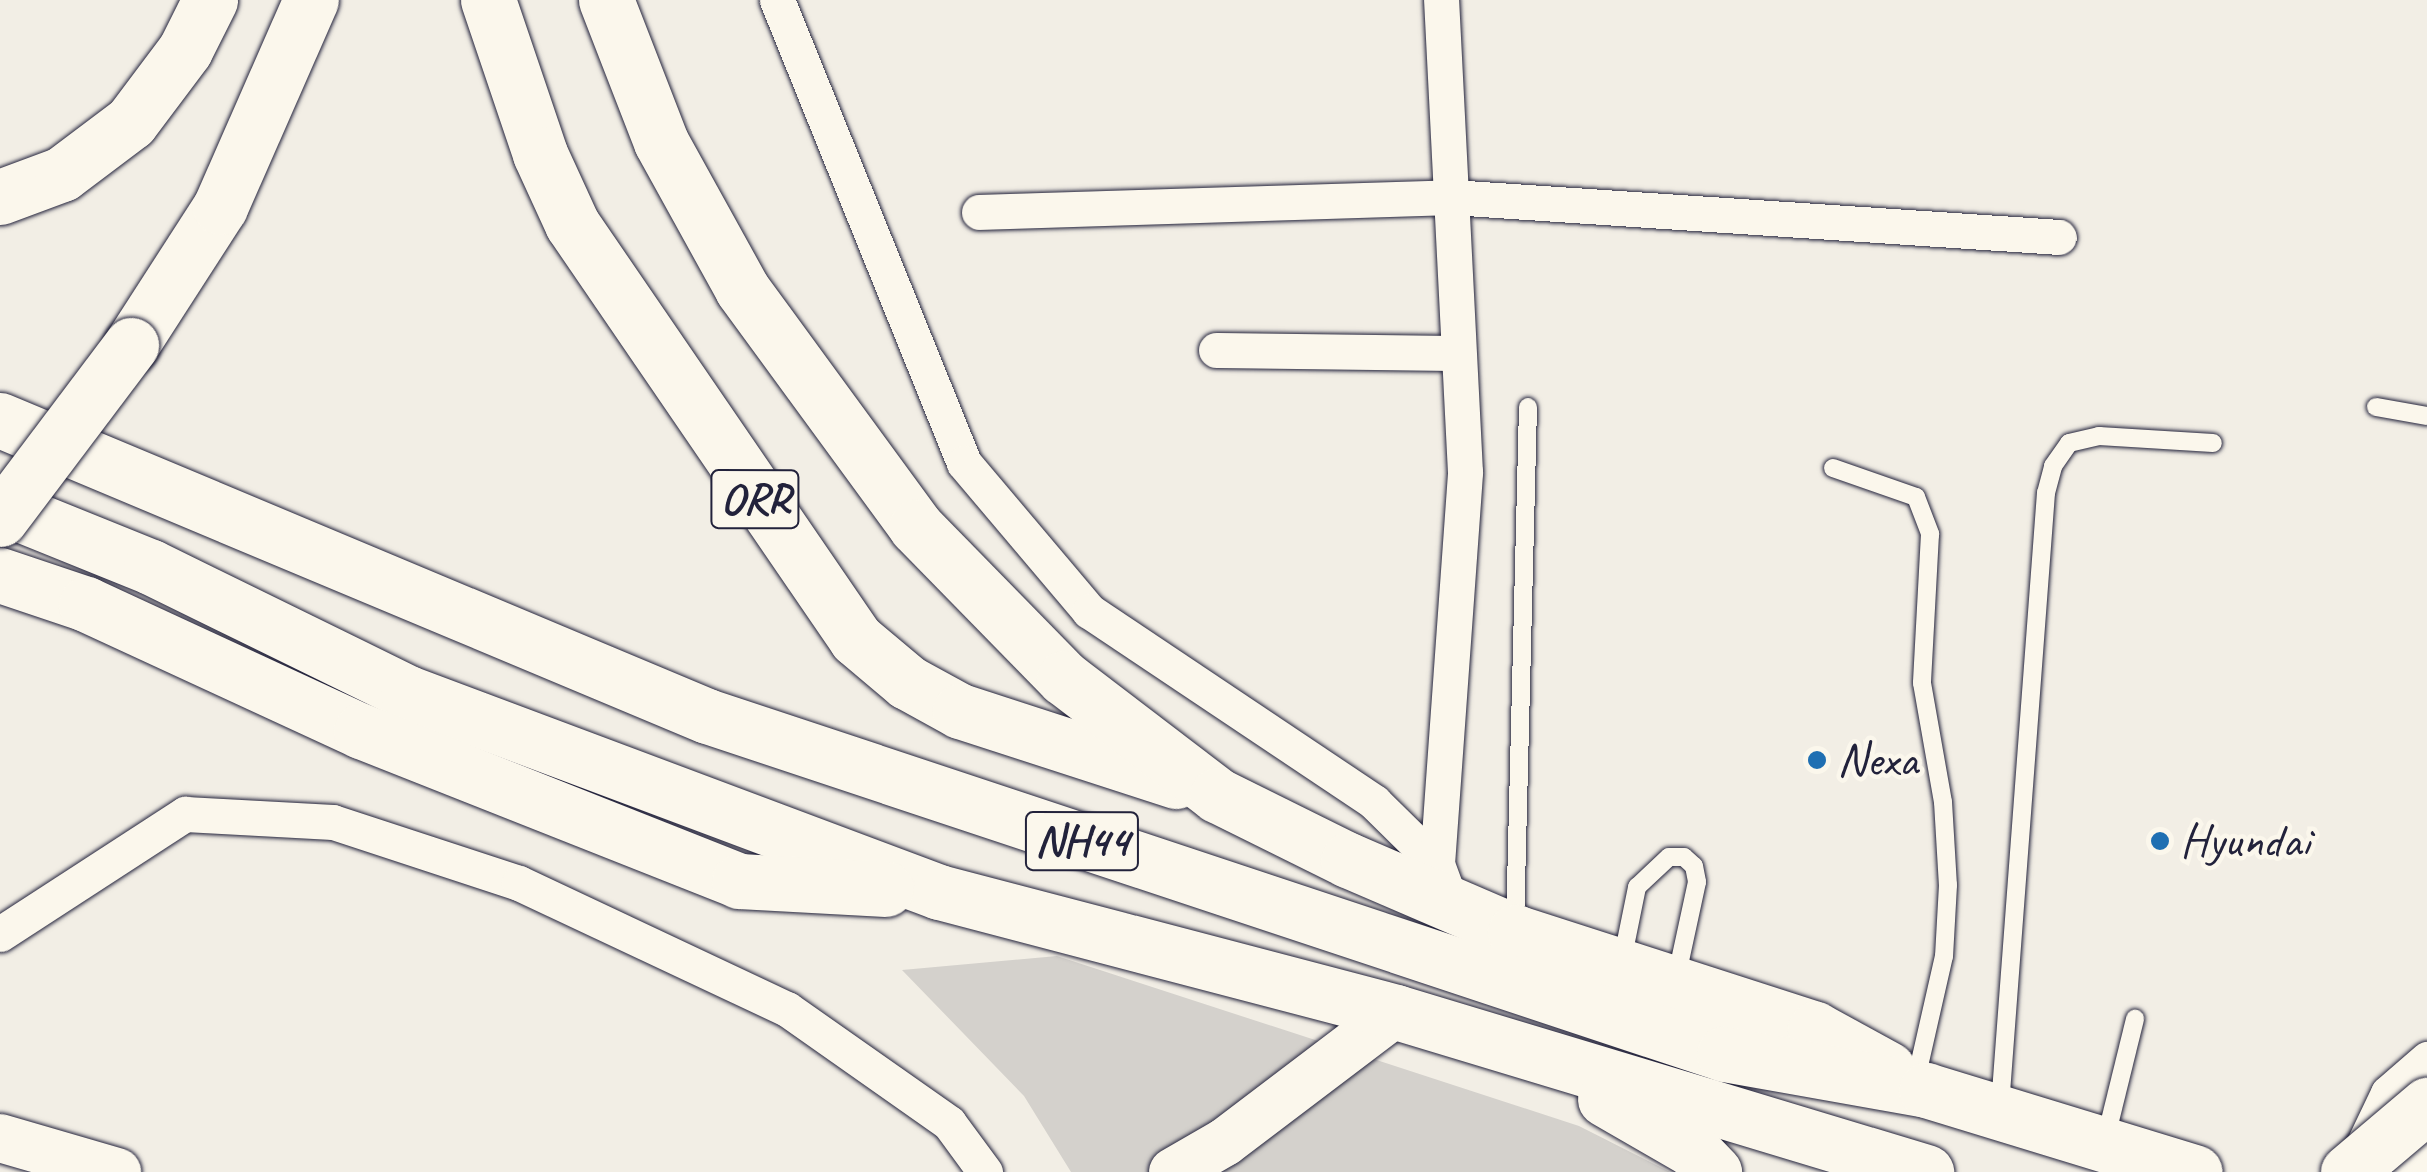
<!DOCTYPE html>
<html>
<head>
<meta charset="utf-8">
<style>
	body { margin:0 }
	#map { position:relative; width:2427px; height:1172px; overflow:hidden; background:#f2eee5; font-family:Caveat,sans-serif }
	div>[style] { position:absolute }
	.green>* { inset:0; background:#d4d1cc }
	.roads { filter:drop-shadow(0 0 2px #22223b) drop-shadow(0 0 2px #22223b) }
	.lane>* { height:18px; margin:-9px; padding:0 9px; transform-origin:9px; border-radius:9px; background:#fbf7ec }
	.street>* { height:35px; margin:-17.5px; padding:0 17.5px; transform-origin:17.5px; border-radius:17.5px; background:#fbf7ec }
	.secondary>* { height:48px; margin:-24px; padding:0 24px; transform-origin:24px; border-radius:24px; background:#fbf7ec }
	.primary>* { height:55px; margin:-27.5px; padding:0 27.5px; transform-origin:27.5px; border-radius:27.5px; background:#fbf7ec }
	.highway>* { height:55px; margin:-27.5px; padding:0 27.5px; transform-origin:27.5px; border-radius:27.5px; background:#fbf7ec }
	.bridges { filter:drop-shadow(0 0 2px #22223b) drop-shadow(0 0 2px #22223b) }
	.primary-bridge>* { height:55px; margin:-27.5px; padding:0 27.5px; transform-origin:27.5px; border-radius:27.5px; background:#fbf7ec }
	.highway-bridge>* { height:55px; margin:-27.5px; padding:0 27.5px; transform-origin:27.5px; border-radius:27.5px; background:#fbf7ec }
	.dots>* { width:28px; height:28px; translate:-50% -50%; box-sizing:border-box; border:5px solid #fbf7ec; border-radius:50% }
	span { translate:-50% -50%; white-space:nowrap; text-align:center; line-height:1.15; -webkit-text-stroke:9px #fbf7ec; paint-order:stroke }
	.shield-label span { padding:2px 8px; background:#fbf7ec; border:2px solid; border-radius:8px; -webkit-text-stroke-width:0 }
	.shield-label { font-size:45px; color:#22223b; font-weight:700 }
	.poi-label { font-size:48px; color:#22223b }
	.left { translate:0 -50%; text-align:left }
</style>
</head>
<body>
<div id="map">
	<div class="green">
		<div style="clip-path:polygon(1057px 956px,1579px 1126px,1670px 1172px,1071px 1172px,1024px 1096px,902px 970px)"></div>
	</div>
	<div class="roads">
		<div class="lane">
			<div style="left:2376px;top:407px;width:52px;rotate:10deg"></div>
			<div style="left:1833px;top:468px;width:88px;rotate:19.3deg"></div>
			<div style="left:1916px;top:497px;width:40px;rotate:69deg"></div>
			<div style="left:1930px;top:534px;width:149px;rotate:93.1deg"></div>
			<div style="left:1922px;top:683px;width:121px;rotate:80deg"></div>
			<div style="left:1943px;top:802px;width:83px;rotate:86.6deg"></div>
			<div style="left:1948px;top:885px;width:71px;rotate:93.2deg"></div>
			<div style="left:1944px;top:956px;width:131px;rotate:102.8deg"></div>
			<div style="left:1515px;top:927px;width:520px;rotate:-88.57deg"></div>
			<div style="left:1622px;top:961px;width:76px;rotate:-78.5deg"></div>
			<div style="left:1637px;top:887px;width:44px;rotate:-43.2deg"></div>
			<div style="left:1669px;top:857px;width:15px"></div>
			<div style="left:1684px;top:857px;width:13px;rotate:42deg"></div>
			<div style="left:1694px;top:866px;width:16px;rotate:79deg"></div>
			<div style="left:1697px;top:882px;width:99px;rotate:102.2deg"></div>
			<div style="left:2000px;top:1106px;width:615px;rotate:-85.71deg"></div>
			<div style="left:2046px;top:493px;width:28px;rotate:-75deg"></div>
			<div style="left:2053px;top:466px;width:28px;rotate:-55deg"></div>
			<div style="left:2069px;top:443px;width:31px;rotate:-13deg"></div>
			<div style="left:2099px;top:436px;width:114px;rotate:3.5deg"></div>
			<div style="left:2106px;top:1137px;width:122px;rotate:-76.2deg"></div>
		</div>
		<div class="street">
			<div style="left:777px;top:0;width:499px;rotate:68deg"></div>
			<div style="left:964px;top:463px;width:194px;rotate:49.8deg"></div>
			<div style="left:1089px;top:611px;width:343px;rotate:33.8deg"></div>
			<div style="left:1374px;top:802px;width:88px;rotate:44.5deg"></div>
			<div style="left:1437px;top:864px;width:44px;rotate:69.9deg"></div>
			<div style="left:979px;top:212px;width:472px;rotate:-1.8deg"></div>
			<div style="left:1451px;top:197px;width:609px;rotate:3.76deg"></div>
			<div style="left:1216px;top:350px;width:239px;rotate:0.7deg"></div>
			<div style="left:1437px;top:864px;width:393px;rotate:-85.9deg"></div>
			<div style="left:1465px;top:472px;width:473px;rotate:-92.9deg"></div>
			<div style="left:0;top:934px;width:221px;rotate:-33deg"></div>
			<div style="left:185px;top:814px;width:148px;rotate:3.1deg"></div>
			<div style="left:333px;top:822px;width:196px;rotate:18.2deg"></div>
			<div style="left:519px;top:883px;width:296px;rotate:25.2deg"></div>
			<div style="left:787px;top:1009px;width:198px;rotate:35.1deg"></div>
			<div style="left:949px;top:1123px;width:61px;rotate:53.7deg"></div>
			<div style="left:2357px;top:1158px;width:72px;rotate:-64.5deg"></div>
			<div style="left:2388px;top:1093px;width:52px;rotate:-41.1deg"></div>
		</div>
		<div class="secondary">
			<div style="left:0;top:1138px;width:122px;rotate:16.2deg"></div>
			<div style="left:1173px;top:1172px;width:60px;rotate:-30deg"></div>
			<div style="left:1225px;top:1142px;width:215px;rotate:-37.2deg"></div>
		</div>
		<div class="primary">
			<div style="left:2420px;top:1172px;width:9px;rotate:-41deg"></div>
		</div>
		<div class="highway">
			<div style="left:488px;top:0;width:163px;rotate:71.3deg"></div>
			<div style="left:540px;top:154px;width:77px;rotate:65.4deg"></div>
			<div style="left:572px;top:224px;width:503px;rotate:55.61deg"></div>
			<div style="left:856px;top:639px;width:67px;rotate:40.1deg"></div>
			<div style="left:907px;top:682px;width:60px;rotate:28.7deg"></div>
			<div style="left:960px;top:711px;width:227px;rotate:18deg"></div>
			<div style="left:606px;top:0;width:152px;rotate:68.8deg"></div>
			<div style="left:661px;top:142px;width:168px;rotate:61.1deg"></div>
			<div style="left:742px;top:289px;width:295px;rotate:53.8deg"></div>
			<div style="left:916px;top:527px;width:211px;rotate:45.6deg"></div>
			<div style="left:1064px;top:678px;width:193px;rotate:37.4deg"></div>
			<div style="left:1217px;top:795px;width:146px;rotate:26.4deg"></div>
			<div style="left:1348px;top:860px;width:182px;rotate:23.3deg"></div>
			<div style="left:1515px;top:932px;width:315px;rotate:17.9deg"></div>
			<div style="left:1815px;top:1029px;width:83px;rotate:28.7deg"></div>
			<div style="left:0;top:197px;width:66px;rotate:-20.4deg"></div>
			<div style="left:62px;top:174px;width:86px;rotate:-37deg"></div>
			<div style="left:131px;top:122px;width:90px;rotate:-53.1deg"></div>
			<div style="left:185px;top:50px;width:56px;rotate:-63.4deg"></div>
			<div style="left:131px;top:345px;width:164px;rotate:-57.2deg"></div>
			<div style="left:220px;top:207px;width:226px;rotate:-66.3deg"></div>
			<div style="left:0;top:420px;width:766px;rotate:22.72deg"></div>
			<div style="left:707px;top:716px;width:1072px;rotate:18.38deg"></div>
			<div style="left:1724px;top:1054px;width:205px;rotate:10.1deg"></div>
			<div style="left:1926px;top:1090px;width:281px;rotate:17deg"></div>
			<div style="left:0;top:506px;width:163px;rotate:22deg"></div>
			<div style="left:151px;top:567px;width:286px;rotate:26.1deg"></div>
			<div style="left:408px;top:693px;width:567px;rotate:20.54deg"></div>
			<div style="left:939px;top:892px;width:472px;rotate:14.7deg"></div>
			<div style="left:1396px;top:1012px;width:554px;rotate:16.8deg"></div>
			<div style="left:0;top:575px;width:91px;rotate:18.6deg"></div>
			<div style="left:86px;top:604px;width:303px;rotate:24.8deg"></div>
			<div style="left:361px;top:731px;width:407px;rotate:21.6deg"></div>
			<div style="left:739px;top:881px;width:147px;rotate:3.1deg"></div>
			<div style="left:1605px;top:1099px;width:100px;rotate:29.9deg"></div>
			<div style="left:1692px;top:1149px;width:32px;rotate:46deg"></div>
		</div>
	</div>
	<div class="bridges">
		<div class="primary-bridge">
			<div style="left:2348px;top:1172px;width:104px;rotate:-40.3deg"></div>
		</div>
		<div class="highway-bridge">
			<div style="left:0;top:519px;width:218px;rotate:-53deg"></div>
		</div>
	</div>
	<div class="dots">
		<div style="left:1817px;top:760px;background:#1f6fb2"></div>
		<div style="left:2160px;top:841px;background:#1f6fb2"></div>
	</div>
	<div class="shield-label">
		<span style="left:755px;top:499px">ORR</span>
		<span style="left:1082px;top:841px">NH44</span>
	</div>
	<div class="poi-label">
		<span class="left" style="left:1837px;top:760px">Nexa</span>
		<span class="left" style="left:2180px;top:841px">Hyundai</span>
	</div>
</div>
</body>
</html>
